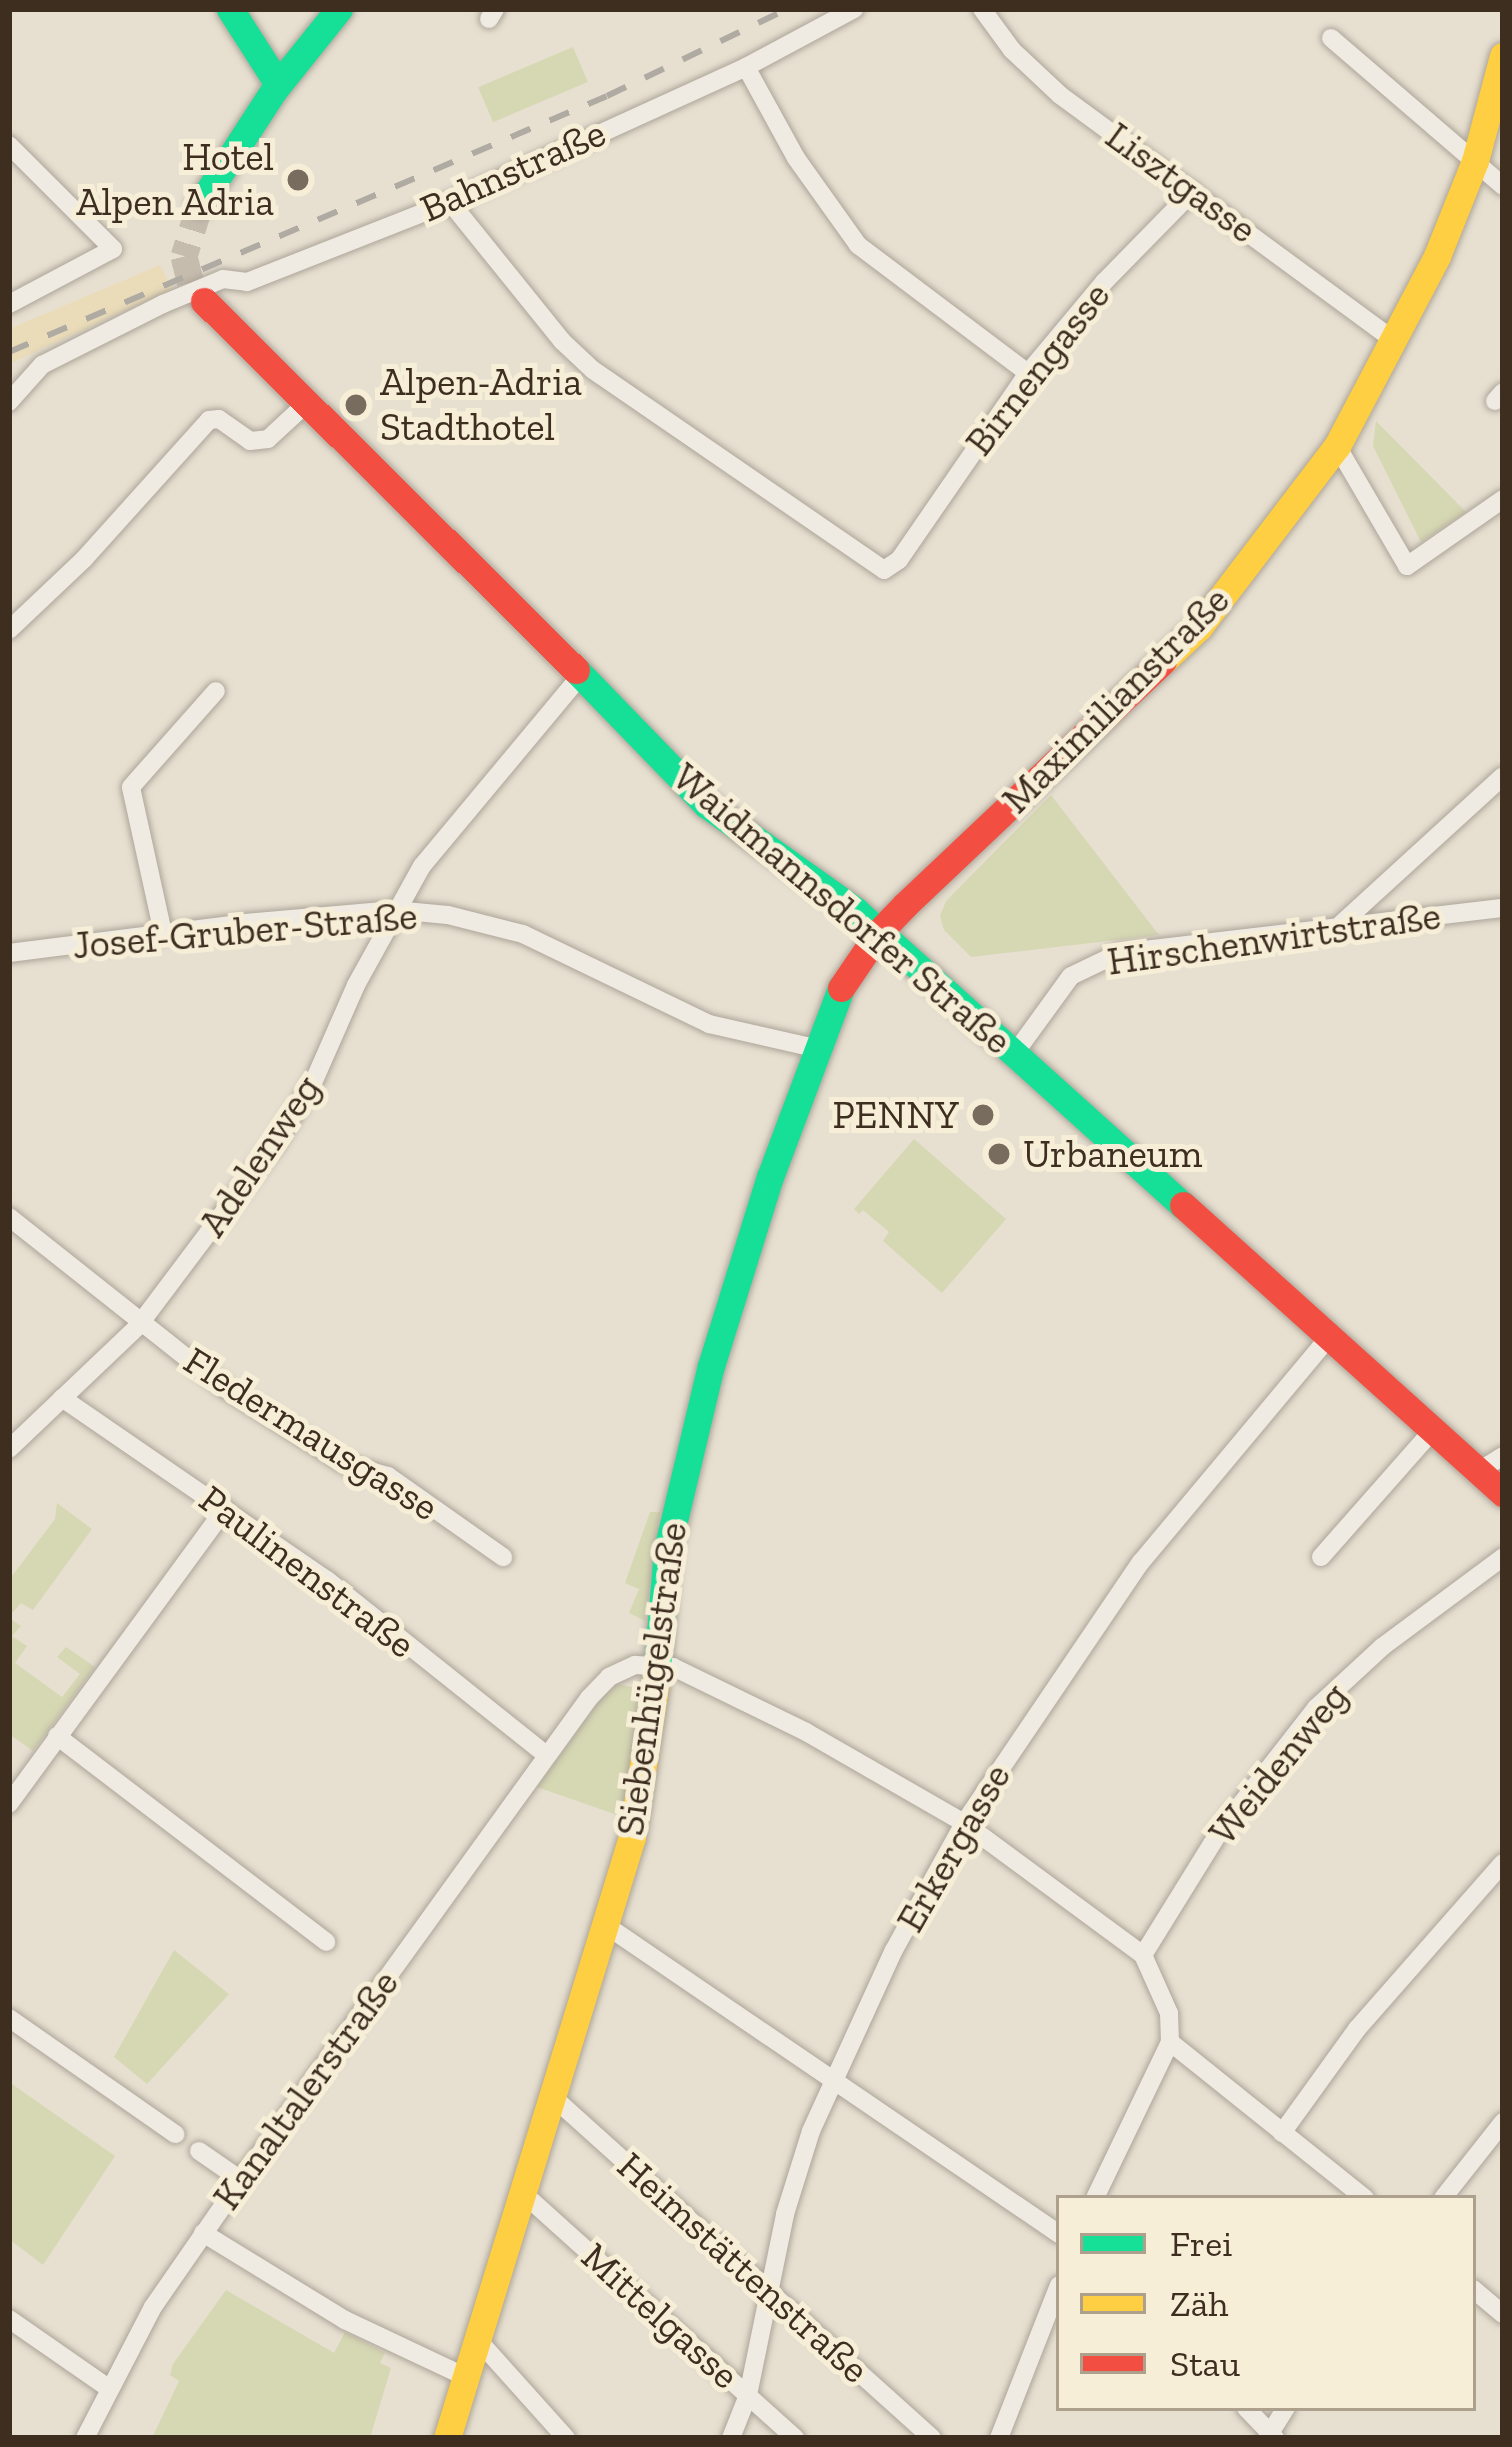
<!DOCTYPE html>
<html>
<head>
<meta charset="utf-8">
<style>
	body { margin:0 }
	#map { position:relative; width:1512px; height:2447px; overflow:hidden; background:#e7e0d1; font-family:"Zilla Slab",serif }
	div>[style] { position:absolute }
	.green>* { inset:0; background:#d6d7b3; transform-origin:0 0 }
	.sand>* { inset:0; background:#eadcb9 }
	.secondary-tunnel>* { height:27px; margin-top:-13.5px; transform-origin:0; background:repeating-linear-gradient(90deg,#c5bcae 0 27px,transparent 0 41px) }
	.roads { filter:drop-shadow(0 0 3px #ada599) drop-shadow(0 0 3px #ada599) }
	.street>* { height:18px; margin:-9px; padding:0 9px; transform-origin:9px; border-radius:9px; background:#efebe3 }
	.fast>* { height:27px; margin:-13.5px; padding:0 13.5px; transform-origin:13.5px; border-radius:13.5px; background:#16e098 }
	.slow>* { height:27px; margin:-13.5px; padding:0 13.5px; transform-origin:13.5px; border-radius:13.5px; background:#ffcf43 }
	.jam>* { height:27px; margin:-13.5px; padding:0 13.5px; transform-origin:13.5px; border-radius:13.5px; background:#f24e42 }
	.rail>* { height:6px; margin-top:-3px; transform-origin:0; background:repeating-linear-gradient(90deg,#afaaa2 0 21px,transparent 0 42px) }
	.dots>* { width:33px; height:33px; translate:-50% -50%; box-sizing:border-box; border:6px solid #f7eed8; border-radius:50% }
	span { translate:-50% -50%; white-space:nowrap; text-align:center; line-height:1.15; -webkit-text-stroke:10px #f7eed8; paint-order:stroke }
	.poi-label { font-size:39px; color:#3d2e20 }
	.right { translate:-100% -50%; text-align:right }
	.left { translate:0 -50%; text-align:left }
	.street-label { font-size:39px; color:#3d2e20 }
	.frame { position:absolute; inset:0; border:12px solid #3d2e20; pointer-events:none }
	.legend { position:absolute; left:1056px; top:2195px; width:420px; height:216px; box-sizing:border-box; background:#f7eed8; border:3px solid #ada18e; margin:0; padding:15px 21px; list-style:none; font-size:36px; color:#3d2e20 }
	.legend li { display:flex; align-items:center; gap:24px; height:60px }
	.legend b { width:60px; border:3px solid #ada18e }
</style>
</head>
<body>
<div id="map">
	<div class="green">
		<div style="left:573px;top:47px;width:38px;height:103px;rotate:67deg"></div>
		<div style="clip-path:polygon(1376px 421px,1466px 512px,1421px 542px,1373px 446px)"></div>
		<div style="clip-path:polygon(1051px 795px,1159px 935px,971px 957px,944px 930px,940px 916px,946px 901px)"></div>
		<div style="clip-path:polygon(914px 1139px,1006px 1219px,942px 1293px,883px 1241px,889px 1232px,863px 1210px,859px 1214px,854px 1209px)"></div>
		<div style="clip-path:polygon(57px 1503px,92px 1529px,33px 1610px,21px 1603px,9px 1617px,9px 1580px,55px 1519px)"></div>
		<div style="clip-path:polygon(650px 1512px,660px 1512px,645px 1621px,629px 1613px,639px 1589px,625px 1583px)"></div>
		<div style="clip-path:polygon(9px 1618px,21px 1626px,12px 1636px,27px 1646px,15px 1663px,62px 1697px,80px 1674px,57px 1657px,66px 1647px,95px 1667px,33px 1751px,9px 1734px)"></div>
		<div style="clip-path:polygon(618px 1684px,632px 1687px,638px 1699px,623px 1817px,537px 1787px,603px 1696px)"></div>
		<div style="clip-path:polygon(174px 1950px,229px 1994px,147px 2084px,114px 2057px)"></div>
		<div style="clip-path:polygon(9px 2082px,115px 2156px,43px 2265px,9px 2239px)"></div>
		<div style="clip-path:polygon(226px 2290px,334px 2353px,345px 2332px,385px 2353px,380px 2363px,391px 2368px,370px 2438px,152px 2438px,179px 2381px,170px 2375px,173px 2364px)"></div>
	</div>
	<div class="sand">
		<div style="clip-path:polygon(160px 265px,172px 289px,9px 364px,9px 329px)"></div>
	</div>
	<div class="secondary-tunnel">
		<div style="left:200px;top:204px;width:54px;rotate:107.1deg"></div>
		<div style="left:184px;top:256px;width:29px;rotate:76deg"></div>
		<div style="left:191px;top:284px;width:21px;rotate:53deg"></div>
	</div>
	<div class="roads">
		<div class="street">
			<div style="left:982px;top:9px;width:51px;rotate:53.8deg"></div>
			<div style="left:1012px;top:50px;width:66px;rotate:43.2deg"></div>
			<div style="left:1060px;top:95px;width:417px;rotate:36.3deg"></div>
			<div style="left:489px;top:19px;width:12px;rotate:-59deg"></div>
			<div style="left:1331px;top:38px;width:227px;rotate:40.7deg"></div>
			<div style="left:746px;top:67px;width:104px;rotate:61.2deg"></div>
			<div style="left:796px;top:158px;width:107px;rotate:54.5deg"></div>
			<div style="left:858px;top:245px;width:213px;rotate:37deg"></div>
			<div style="left:9px;top:145px;width:147px;rotate:45deg"></div>
			<div style="left:113px;top:249px;width:118px;rotate:152.1deg"></div>
			<div style="left:450px;top:202px;width:179px;rotate:51.1deg"></div>
			<div style="left:562px;top:341px;width:42px;rotate:43.1deg"></div>
			<div style="left:593px;top:370px;width:353px;rotate:34.5deg"></div>
			<div style="left:884px;top:570px;width:18px;rotate:-34deg"></div>
			<div style="left:899px;top:560px;width:227px;rotate:-55.4deg"></div>
			<div style="left:1028px;top:373px;width:119px;rotate:-50.1deg"></div>
			<div style="left:1104px;top:282px;width:127px;rotate:-45.6deg"></div>
			<div style="left:1495px;top:401px;width:12px;rotate:-48deg"></div>
			<div style="left:9px;top:402px;width:50px;rotate:-48.3deg"></div>
			<div style="left:42px;top:365px;width:136px;rotate:-26.8deg"></div>
			<div style="left:163px;top:304px;width:65px;rotate:-22.6deg"></div>
			<div style="left:223px;top:279px;width:24px;rotate:7deg"></div>
			<div style="left:247px;top:282px;width:218px;rotate:-21.5deg"></div>
			<div style="left:450px;top:202px;width:325px;rotate:-24.5deg"></div>
			<div style="left:746px;top:67px;width:123px;rotate:-28.2deg"></div>
			<div style="left:1337px;top:446px;width:139px;rotate:59.7deg"></div>
			<div style="left:1407px;top:566px;width:117px;rotate:-34.9deg"></div>
			<div style="left:9px;top:630px;width:103px;rotate:-43.4deg"></div>
			<div style="left:84px;top:559px;width:187px;rotate:-48deg"></div>
			<div style="left:209px;top:420px;width:10px;rotate:-6deg"></div>
			<div style="left:219px;top:419px;width:38px;rotate:35deg"></div>
			<div style="left:250px;top:441px;width:18px;rotate:-6deg"></div>
			<div style="left:268px;top:439px;width:54px;rotate:-42.8deg"></div>
			<div style="left:1341px;top:924px;width:219px;rotate:-42.4deg"></div>
			<div style="left:163px;top:933px;width:149px;rotate:-102.4deg"></div>
			<div style="left:131px;top:787px;width:128px;rotate:-48.5deg"></div>
			<div style="left:9px;top:953px;width:238px;rotate:-7.2deg"></div>
			<div style="left:245px;top:923px;width:150px;rotate:-5deg"></div>
			<div style="left:394px;top:910px;width:54px;rotate:5.3deg"></div>
			<div style="left:448px;top:915px;width:77px;rotate:14.2deg"></div>
			<div style="left:523px;top:934px;width:207px;rotate:25.8deg"></div>
			<div style="left:709px;top:1024px;width:109px;rotate:12.8deg"></div>
			<div style="left:1015px;top:1053px;width:95px;rotate:-54deg"></div>
			<div style="left:1071px;top:976px;width:53px;rotate:-25.6deg"></div>
			<div style="left:1119px;top:953px;width:387px;rotate:-6.7deg"></div>
			<div style="left:9px;top:1217px;width:277px;rotate:38.4deg"></div>
			<div style="left:226px;top:1389px;width:141px;rotate:32.2deg"></div>
			<div style="left:345px;top:1464px;width:45px;rotate:15.6deg"></div>
			<div style="left:388px;top:1476px;width:141px;rotate:35.2deg"></div>
			<div style="left:62px;top:1398px;width:321px;rotate:34.5deg"></div>
			<div style="left:327px;top:1580px;width:280px;rotate:38.6deg"></div>
			<div style="left:9px;top:1449px;width:180px;rotate:-43.6deg"></div>
			<div style="left:139px;top:1325px;width:226px;rotate:-53.1deg"></div>
			<div style="left:275px;top:1144px;width:72px;rotate:-58.1deg"></div>
			<div style="left:313px;top:1083px;width:107px;rotate:-66.3deg"></div>
			<div style="left:356px;top:985px;width:136px;rotate:-61deg"></div>
			<div style="left:422px;top:866px;width:250px;rotate:-50.2deg"></div>
			<div style="left:1479px;top:1471px;width:28px;rotate:-32deg"></div>
			<div style="left:1321px;top:1557px;width:169px;rotate:-48.6deg"></div>
			<div style="left:57px;top:1736px;width:339px;rotate:37.4deg"></div>
			<div style="left:9px;top:1804px;width:366px;rotate:-53.8deg"></div>
			<div style="left:607px;top:1926px;width:547px;rotate:34.27deg"></div>
			<div style="left:1143px;top:1955px;width:146px;rotate:-58.2deg"></div>
			<div style="left:1220px;top:1831px;width:156px;rotate:-52deg"></div>
			<div style="left:1316px;top:1708px;width:90px;rotate:-42.7deg"></div>
			<div style="left:1382px;top:1647px;width:151px;rotate:-36.6deg"></div>
			<div style="left:9px;top:2018px;width:203px;rotate:34.9deg"></div>
			<div style="left:554px;top:2098px;width:508px;rotate:41.97deg"></div>
			<div style="left:1282px;top:2133px;width:128px;rotate:-54.2deg"></div>
			<div style="left:1357px;top:2029px;width:221px;rotate:-48.7deg"></div>
			<div style="left:199px;top:2151px;width:51px;rotate:34.6deg"></div>
			<div style="left:524px;top:2194px;width:365px;rotate:42deg"></div>
			<div style="left:1095px;top:2198px;width:173px;rotate:-64.3deg"></div>
			<div style="left:1443px;top:2198px;width:97px;rotate:-51.7deg"></div>
			<div style="left:203px;top:2233px;width:167px;rotate:31.5deg"></div>
			<div style="left:345px;top:2320px;width:134px;rotate:25.2deg"></div>
			<div style="left:1473px;top:2289px;width:39px;rotate:40deg"></div>
			<div style="left:9px;top:2319px;width:119px;rotate:34.8deg"></div>
			<div style="left:478px;top:2340px;width:132px;rotate:48.1deg"></div>
			<div style="left:1246px;top:2408px;width:42px;rotate:46deg"></div>
			<div style="left:85px;top:2438px;width:148px;rotate:-62.6deg"></div>
			<div style="left:153px;top:2307px;width:155px;rotate:-55.3deg"></div>
			<div style="left:241px;top:2180px;width:594px;rotate:-54.17deg"></div>
			<div style="left:589px;top:1698px;width:29px;rotate:-46deg"></div>
			<div style="left:609px;top:1677px;width:29px;rotate:-25deg"></div>
			<div style="left:635px;top:1665px;width:38px;rotate:3deg"></div>
			<div style="left:673px;top:1667px;width:148px;rotate:26deg"></div>
			<div style="left:806px;top:1732px;width:182px;rotate:29.9deg"></div>
			<div style="left:964px;top:1823px;width:222px;rotate:36.4deg"></div>
			<div style="left:1143px;top:1955px;width:64px;rotate:65.9deg"></div>
			<div style="left:1169px;top:2013px;width:29px;rotate:88deg"></div>
			<div style="left:1170px;top:2042px;width:250px;rotate:38.7deg"></div>
			<div style="left:731px;top:2438px;width:46px;rotate:-68.4deg"></div>
			<div style="left:748px;top:2395px;width:185px;rotate:-78.4deg"></div>
			<div style="left:785px;top:2214px;width:87px;rotate:-72.6deg"></div>
			<div style="left:811px;top:2131px;width:199px;rotate:-65.4deg"></div>
			<div style="left:894px;top:1950px;width:145px;rotate:-61.1deg"></div>
			<div style="left:964px;top:1823px;width:315px;rotate:-55.9deg"></div>
			<div style="left:1141px;top:1562px;width:292px;rotate:-50.1deg"></div>
			<div style="left:999px;top:2438px;width:164px;rotate:-68.6deg"></div>
			<div style="left:1267px;top:2438px;width:36px;rotate:-58deg"></div>
		</div>
		<div class="fast">
			<div style="left:230px;top:9px;width:89px;rotate:57.4deg"></div>
			<div style="left:200px;top:204px;width:136px;rotate:-57deg"></div>
			<div style="left:274px;top:90px;width:104px;rotate:-51.3deg"></div>
			<div style="left:576px;top:670px;width:188px;rotate:45.9deg"></div>
			<div style="left:707px;top:805px;width:183px;rotate:35.4deg"></div>
			<div style="left:856px;top:911px;width:440px;rotate:42deg"></div>
			<div style="left:656px;top:1681px;width:131px;rotate:-85.2deg"></div>
			<div style="left:667px;top:1550px;width:189px;rotate:-76.6deg"></div>
			<div style="left:711px;top:1366px;width:198px;rotate:-72.7deg"></div>
			<div style="left:770px;top:1177px;width:202px;rotate:-69.4deg"></div>
		</div>
		<div class="slow">
			<div style="left:1163px;top:661px;width:50px;rotate:-43.4deg"></div>
			<div style="left:1199px;top:627px;width:228px;rotate:-52.7deg"></div>
			<div style="left:1337px;top:446px;width:215px;rotate:-62.2deg"></div>
			<div style="left:1437px;top:256px;width:102px;rotate:-68.2deg"></div>
			<div style="left:1475px;top:161px;width:109px;rotate:-75.1deg"></div>
			<div style="left:447px;top:2438px;width:629px;rotate:-72.89deg"></div>
			<div style="left:632px;top:1837px;width:158px;rotate:-81.3deg"></div>
		</div>
		<div class="jam">
			<div style="left:204px;top:301px;width:524px;rotate:44.77deg"></div>
			<div style="left:841px;top:988px;width:68px;rotate:-55.8deg"></div>
			<div style="left:879px;top:932px;width:37px;rotate:-46deg"></div>
			<div style="left:905px;top:905px;width:355px;rotate:-43.4deg"></div>
			<div style="left:1183px;top:1205px;width:431px;rotate:42deg"></div>
		</div>
	</div>
	<div class="rail">
		<div style="left:9px;top:352px;width:650px;rotate:-23.18deg"></div>
		<div style="left:607px;top:96px;width:200px;rotate:-25.8deg"></div>
	</div>
	<div class="dots">
		<div style="left:298px;top:180px;background:#786c5e"></div>
		<div style="left:356px;top:405px;background:#786c5e"></div>
		<div style="left:983px;top:1115px;background:#786c5e"></div>
		<div style="left:999px;top:1154px;background:#786c5e"></div>
	</div>
	<div class="poi-label">
		<span class="right" style="left:274px;top:180px">Hotel<br>Alpen Adria</span>
		<span class="left" style="left:380px;top:405px">Alpen-Adria<br>Stadthotel</span>
		<span class="right" style="left:959px;top:1115px">PENNY</span>
		<span class="left" style="left:1023px;top:1154px">Urbaneum</span>
	</div>
	<div class="street-label">
		<span style="left:513px;top:171px;rotate:-24deg">Bahnstraße</span>
		<span style="left:1181px;top:183px;rotate:36deg">Lisztgasse</span>
		<span style="left:1038px;top:369px;rotate:-52deg">Birnengasse</span>
		<span style="left:1116px;top:700px;rotate:-45deg">Maximilianstraße</span>
		<span style="left:842px;top:909px;rotate:40deg">Waidmannsdorfer Straße</span>
		<span style="left:245px;top:931px;rotate:-5deg">Josef-Gruber-Straße</span>
		<span style="left:1274px;top:939px;rotate:-8deg">Hirschenwirtstraße</span>
		<span style="left:260px;top:1156px;rotate:-56deg">Adelenweg</span>
		<span style="left:311px;top:1434px;rotate:32deg">Fledermausgasse</span>
		<span style="left:307px;top:1572px;rotate:37deg">Paulinenstraße</span>
		<span style="left:652px;top:1679px;rotate:-82deg">Siebenhügelstraße</span>
		<span style="left:1279px;top:1764px;rotate:-51deg">Weidenweg</span>
		<span style="left:954px;top:1848px;rotate:-60deg">Erkergasse</span>
		<span style="left:306px;top:2090px;rotate:-54deg">Kanaltalerstraße</span>
		<span style="left:743px;top:2268px;rotate:42deg">Heimstättenstraße</span>
		<span style="left:660px;top:2316px;rotate:42deg">Mittelgasse</span>
	</div>
	<div class="frame"></div>
	<ul class="legend">
	<li><b style="height:15px;background:#16e098"></b>Frei</li>
	<li><b style="height:15px;background:#ffcf43"></b>Zäh</li>
	<li><b style="height:15px;background:#f24e42"></b>Stau</li>
	</ul>
</div>
</body>
</html>
